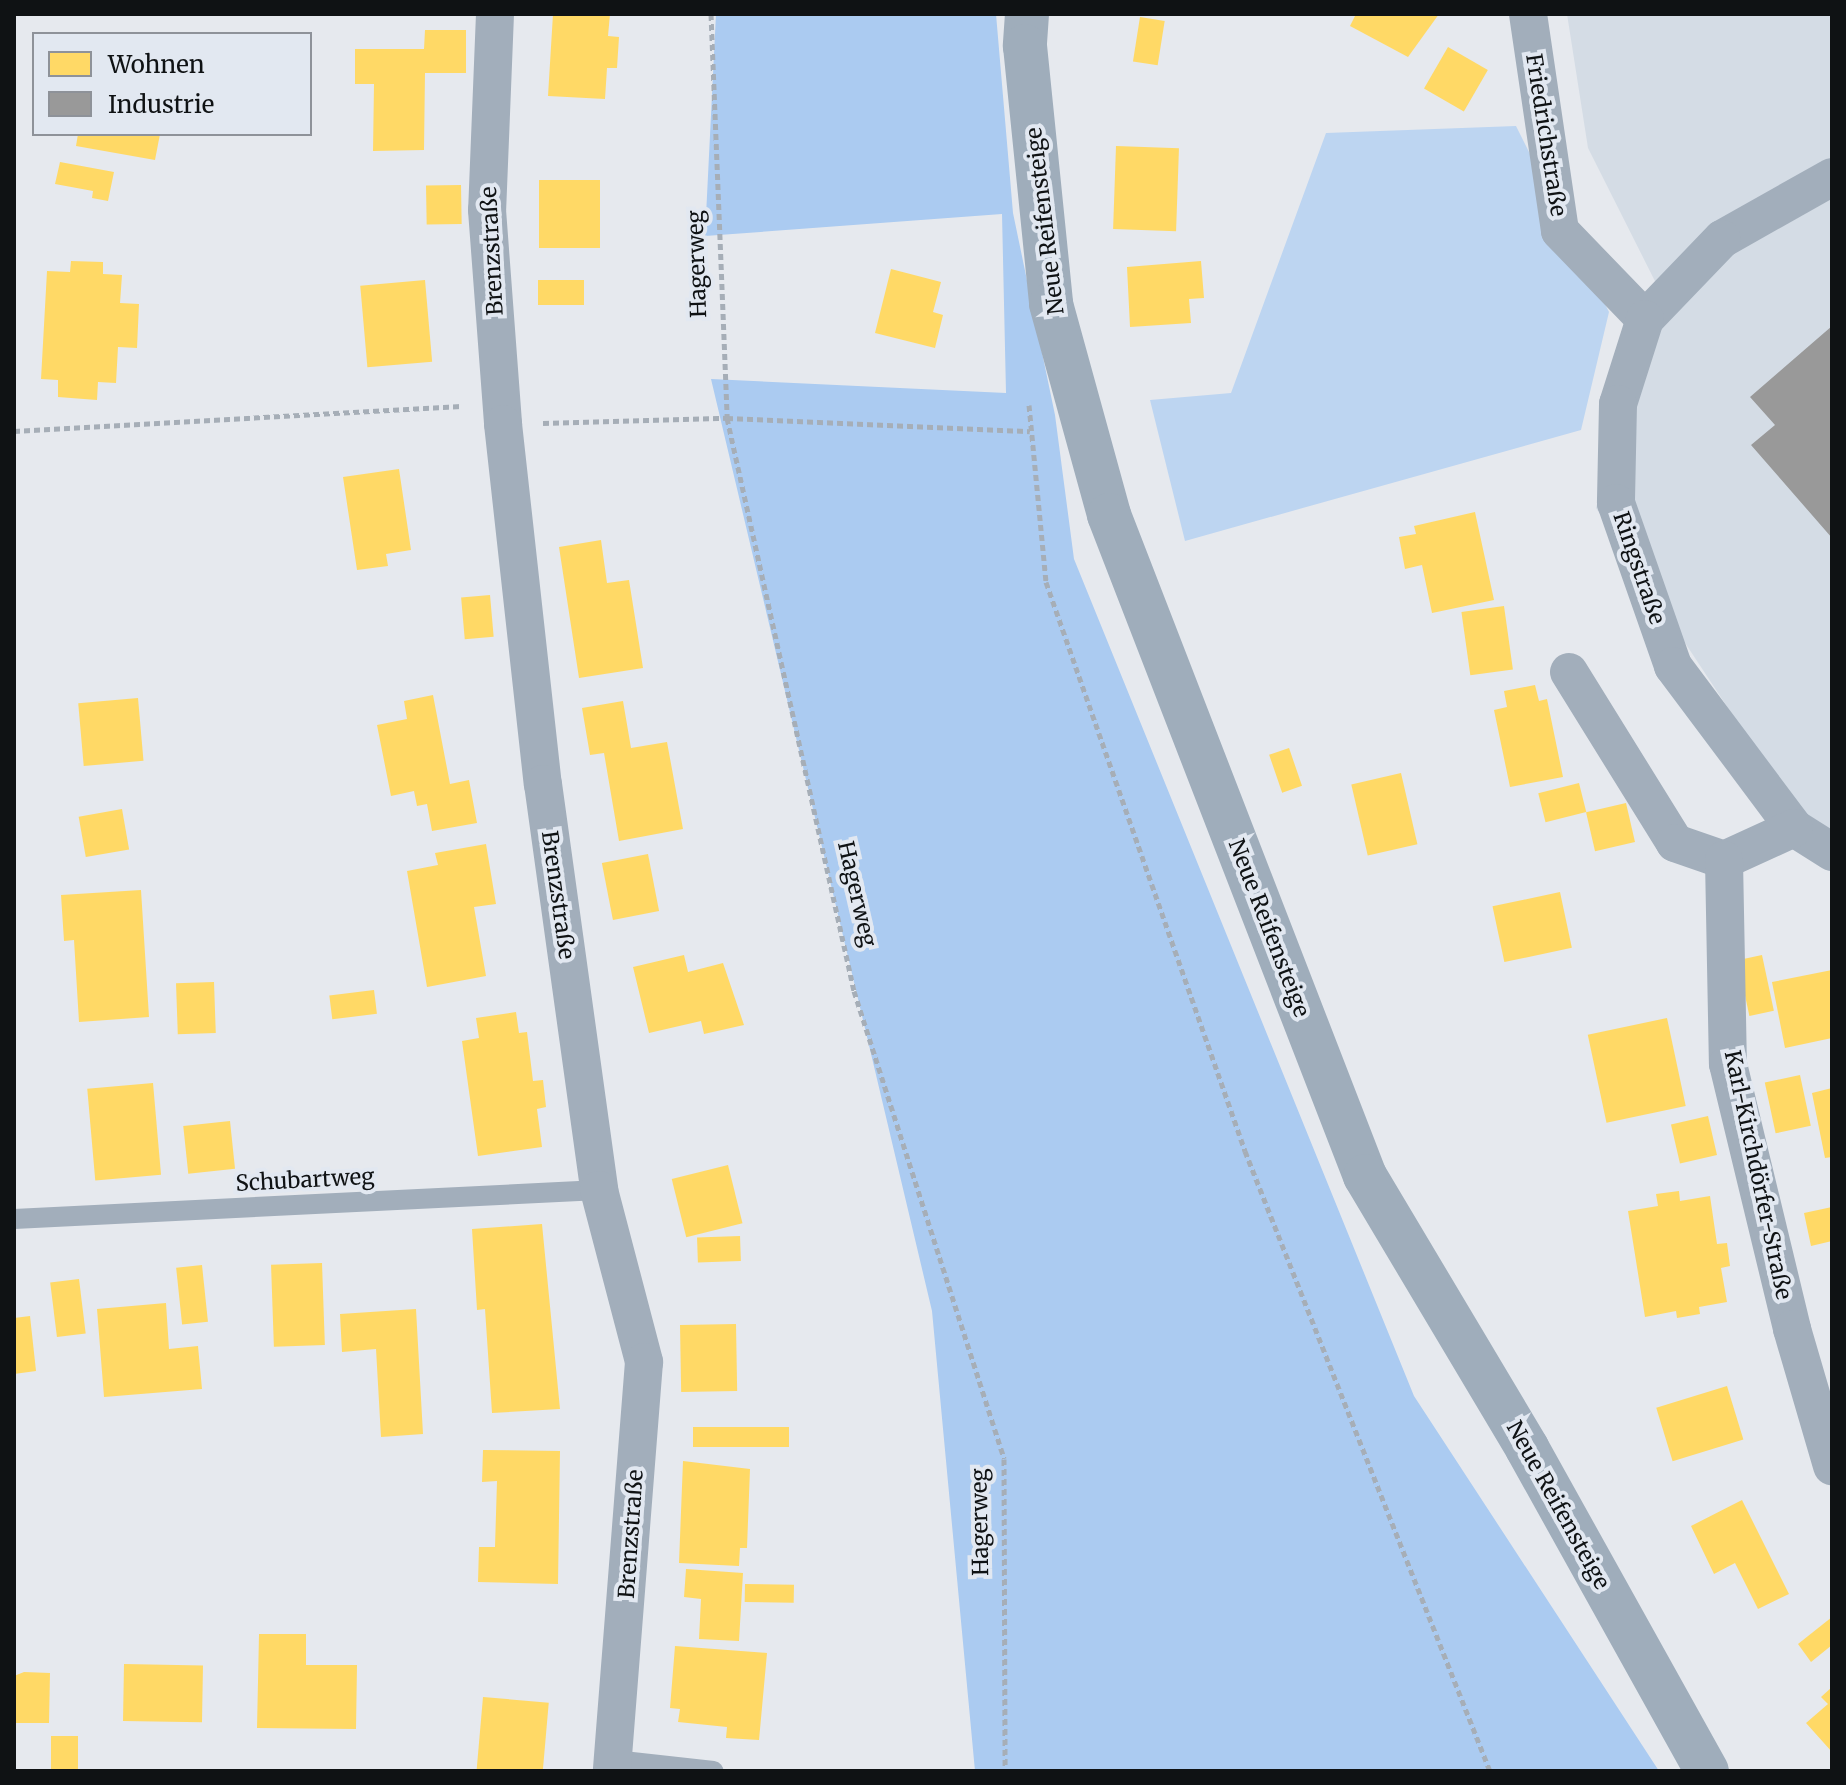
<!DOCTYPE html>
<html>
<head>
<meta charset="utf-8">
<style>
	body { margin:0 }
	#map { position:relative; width:1846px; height:1785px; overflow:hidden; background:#e6e9ee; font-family:Merriweather,serif }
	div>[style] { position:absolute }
	.built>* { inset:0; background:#d4dce5 }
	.green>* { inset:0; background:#bdd5f1 }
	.forest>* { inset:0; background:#abcbf1 }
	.homes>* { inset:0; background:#ffd966; transform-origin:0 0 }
	.industry>* { inset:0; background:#999 }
	.path>* { height:5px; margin-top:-2.5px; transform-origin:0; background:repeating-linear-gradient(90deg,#a6aeb7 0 6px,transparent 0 10px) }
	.service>* { height:20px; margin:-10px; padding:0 10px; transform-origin:10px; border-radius:10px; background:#a2aebb }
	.minor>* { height:38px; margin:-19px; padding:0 19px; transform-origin:19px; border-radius:19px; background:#a2aebb }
	.secondary>* { height:44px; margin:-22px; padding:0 22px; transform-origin:22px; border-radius:22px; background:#9fadbb }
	span { translate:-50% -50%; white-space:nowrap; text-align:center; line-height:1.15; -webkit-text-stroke:8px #e2e8f1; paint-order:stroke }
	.street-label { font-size:22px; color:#0f1214 }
	.frame { position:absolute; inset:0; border:16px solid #0f1214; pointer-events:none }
	.legend { position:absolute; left:32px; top:32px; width:280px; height:104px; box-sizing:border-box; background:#e2e8f1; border:2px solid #8e9299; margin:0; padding:10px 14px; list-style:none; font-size:24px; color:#0f1214 }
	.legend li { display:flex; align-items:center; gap:16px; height:40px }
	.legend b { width:40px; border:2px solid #8e9299 }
</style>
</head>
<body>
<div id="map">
	<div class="built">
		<div style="clip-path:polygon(1567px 14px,1832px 14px,1832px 836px,1800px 817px,1596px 508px,1648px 321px,1667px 305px,1588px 148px)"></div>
	</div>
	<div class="green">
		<div style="clip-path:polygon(1516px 126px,1609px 312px,1581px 430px,1185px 541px,1150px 400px,1231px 393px,1326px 133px)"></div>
	</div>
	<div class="forest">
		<div style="clip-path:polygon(716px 14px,996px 14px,1013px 213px,1055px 415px,1074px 559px,1414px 1396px,1659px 1771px,975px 1771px,932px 1311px,711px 379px,1006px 393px,1002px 214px,705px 236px)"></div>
	</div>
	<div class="homes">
		<div style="clip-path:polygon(553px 14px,610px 14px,608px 36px,619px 37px,617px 68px,607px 68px,605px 99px,548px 96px)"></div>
		<div style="clip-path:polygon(1356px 14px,1439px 14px,1408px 57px,1350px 26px)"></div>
		<div style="left:1140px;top:17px;width:25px;height:45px;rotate:9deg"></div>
		<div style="clip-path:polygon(425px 30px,466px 30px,466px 73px,425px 73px,424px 150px,373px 151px,374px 84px,355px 84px,355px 49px,424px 49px)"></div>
		<div style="left:1448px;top:47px;width:46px;height:48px;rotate:30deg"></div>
		<div style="clip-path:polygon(78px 134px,160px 134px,155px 160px,76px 146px)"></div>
		<div style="left:1116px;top:146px;width:63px;height:83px;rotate:2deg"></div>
		<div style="clip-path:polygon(60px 162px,114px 172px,108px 201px,92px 198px,93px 191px,55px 184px)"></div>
		<div style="left:539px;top:180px;width:61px;height:68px"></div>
		<div style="left:461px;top:185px;width:39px;height:35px;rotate:89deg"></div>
		<div style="clip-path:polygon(71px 261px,103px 262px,103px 274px,122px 275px,120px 303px,139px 304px,137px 348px,118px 347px,116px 383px,98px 382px,97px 400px,58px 397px,58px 380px,41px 379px,47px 271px,70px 272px)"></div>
		<div style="clip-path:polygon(1201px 261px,1204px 298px,1189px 299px,1191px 323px,1130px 327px,1127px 267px)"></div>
		<div style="clip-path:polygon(891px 269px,941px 282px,933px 312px,943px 315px,935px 348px,875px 333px)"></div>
		<div style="left:425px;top:280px;width:82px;height:65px;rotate:85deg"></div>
		<div style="left:538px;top:280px;width:46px;height:25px"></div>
		<div style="clip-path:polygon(399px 469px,411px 550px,386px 554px,388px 566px,357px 570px,343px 477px)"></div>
		<div style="clip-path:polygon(1475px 512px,1494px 600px,1432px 613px,1422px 565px,1405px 569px,1399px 537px,1416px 534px,1414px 526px)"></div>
		<div style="clip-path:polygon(601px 540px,607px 583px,629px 580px,643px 668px,579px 678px,559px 547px)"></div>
		<div style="left:490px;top:595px;width:42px;height:29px;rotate:85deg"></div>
		<div style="left:1504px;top:606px;width:64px;height:43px;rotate:82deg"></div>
		<div style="clip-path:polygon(1535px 685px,1539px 701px,1547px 699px,1563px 777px,1510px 787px,1494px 710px,1507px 707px,1504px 691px)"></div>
		<div style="clip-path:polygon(433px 695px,450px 784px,469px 780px,477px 823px,432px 831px,427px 804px,417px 806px,414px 791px,391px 796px,377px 725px,407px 719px,404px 701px)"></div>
		<div style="left:138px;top:698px;width:63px;height:60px;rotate:85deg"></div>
		<div style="clip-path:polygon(623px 701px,631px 748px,667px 742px,683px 829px,619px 841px,604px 753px,590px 755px,582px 708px)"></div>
		<div style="left:1289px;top:748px;width:40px;height:21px;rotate:71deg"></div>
		<div style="left:1401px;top:773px;width:73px;height:51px;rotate:77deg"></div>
		<div style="left:1579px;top:783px;width:30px;height:42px;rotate:76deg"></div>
		<div style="left:1626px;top:803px;width:40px;height:41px;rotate:77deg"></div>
		<div style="left:122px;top:809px;width:41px;height:44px;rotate:80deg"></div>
		<div style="clip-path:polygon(486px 844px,496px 904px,474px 907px,486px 976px,427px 987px,407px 871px,438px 865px,435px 853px)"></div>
		<div style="left:648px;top:854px;width:58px;height:47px;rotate:79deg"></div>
		<div style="clip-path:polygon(141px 890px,149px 1017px,79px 1022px,74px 940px,64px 941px,61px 895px)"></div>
		<div style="left:1560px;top:892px;width:57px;height:69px;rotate:78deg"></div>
		<div style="clip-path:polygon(684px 955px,688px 972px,723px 963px,744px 1025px,704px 1034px,701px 1021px,649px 1033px,633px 967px)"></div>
		<div style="left:1762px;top:955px;width:57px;height:25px;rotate:78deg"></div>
		<div style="clip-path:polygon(1832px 970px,1832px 1038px,1785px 1048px,1772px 982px)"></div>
		<div style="left:214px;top:982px;width:51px;height:38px;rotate:88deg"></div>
		<div style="left:374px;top:990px;width:24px;height:45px;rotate:83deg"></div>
		<div style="clip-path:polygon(516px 1012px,519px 1033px,527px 1032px,533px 1081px,543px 1080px,546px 1107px,537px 1109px,542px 1147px,478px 1156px,462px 1041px,479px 1038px,476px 1018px)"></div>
		<div style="left:1667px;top:1018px;width:90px;height:81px;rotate:78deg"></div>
		<div style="left:1800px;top:1075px;width:52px;height:36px;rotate:78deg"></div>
		<div style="left:153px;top:1083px;width:92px;height:66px;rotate:85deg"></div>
		<div style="clip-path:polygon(1832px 1088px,1832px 1157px,1825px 1158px,1812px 1093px)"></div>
		<div style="left:1708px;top:1116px;width:40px;height:38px;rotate:77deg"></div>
		<div style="left:230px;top:1121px;width:48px;height:47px;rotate:84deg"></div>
		<div style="left:728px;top:1165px;width:60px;height:58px;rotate:76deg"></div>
		<div style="clip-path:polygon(1679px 1191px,1680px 1201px,1710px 1196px,1717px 1244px,1727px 1243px,1730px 1266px,1721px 1268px,1727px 1302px,1699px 1307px,1700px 1314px,1677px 1318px,1676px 1311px,1645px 1317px,1628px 1211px,1658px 1206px,1656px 1194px)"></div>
		<div style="clip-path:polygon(1832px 1207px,1832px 1241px,1811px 1246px,1804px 1213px)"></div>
		<div style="clip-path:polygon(542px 1224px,560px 1409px,492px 1413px,485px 1309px,477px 1310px,472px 1229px)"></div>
		<div style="left:740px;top:1236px;width:25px;height:43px;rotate:88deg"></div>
		<div style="left:322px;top:1263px;width:82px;height:51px;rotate:88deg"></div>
		<div style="left:202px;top:1265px;width:57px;height:26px;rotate:84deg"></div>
		<div style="left:79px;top:1279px;width:55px;height:29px;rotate:83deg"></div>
		<div style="clip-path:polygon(166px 1303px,169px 1349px,198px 1346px,202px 1389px,104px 1397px,97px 1309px)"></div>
		<div style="clip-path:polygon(416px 1309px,423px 1434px,381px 1437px,376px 1349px,342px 1352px,340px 1314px)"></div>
		<div style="clip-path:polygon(30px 1316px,36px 1371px,14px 1374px,14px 1318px)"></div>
		<div style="left:736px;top:1324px;width:67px;height:56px;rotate:89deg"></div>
		<div style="left:1727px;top:1386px;width:56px;height:74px;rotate:73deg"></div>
		<div style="left:693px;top:1427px;width:96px;height:20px"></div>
		<div style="clip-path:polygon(483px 1450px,560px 1451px,558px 1584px,478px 1582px,479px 1547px,495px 1547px,497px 1481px,482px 1482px)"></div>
		<div style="clip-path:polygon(683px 1461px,750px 1469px,747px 1548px,740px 1548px,739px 1566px,679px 1563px)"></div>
		<div style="clip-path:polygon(1742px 1500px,1789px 1594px,1758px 1609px,1735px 1563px,1714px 1574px,1691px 1526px)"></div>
		<div style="clip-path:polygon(686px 1569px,743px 1573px,739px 1641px,699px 1639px,701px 1599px,684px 1597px)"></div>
		<div style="left:745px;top:1584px;width:49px;height:18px;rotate:1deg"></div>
		<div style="clip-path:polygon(1832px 1617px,1832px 1645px,1811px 1662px,1798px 1644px)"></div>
		<div style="clip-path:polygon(259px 1634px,306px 1634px,306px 1665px,357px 1665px,356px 1729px,257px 1728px)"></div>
		<div style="clip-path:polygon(675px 1646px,767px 1653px,759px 1740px,726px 1738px,727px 1727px,678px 1722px,680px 1709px,670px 1708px)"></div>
		<div style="left:124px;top:1664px;width:79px;height:57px;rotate:1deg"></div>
		<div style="clip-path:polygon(24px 1672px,50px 1673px,49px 1723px,14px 1723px,14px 1676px)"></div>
		<div style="clip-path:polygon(1832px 1687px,1832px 1752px,1806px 1723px,1828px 1704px,1821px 1697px)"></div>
		<div style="left:483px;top:1697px;width:66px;height:74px;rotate:5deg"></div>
		<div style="left:78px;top:1736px;width:35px;height:27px;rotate:90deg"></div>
	</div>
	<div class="industry">
		<div style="clip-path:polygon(1832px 326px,1832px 538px,1751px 445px,1775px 425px,1750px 397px)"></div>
	</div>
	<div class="path">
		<div style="left:711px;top:14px;width:404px;rotate:87.7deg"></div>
		<div style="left:727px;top:418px;width:587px;rotate:77.5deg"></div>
		<div style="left:854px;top:991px;width:491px;rotate:72.2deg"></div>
		<div style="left:1004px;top:1459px;width:312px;rotate:89.8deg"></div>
		<div style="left:1029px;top:405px;width:178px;rotate:84.5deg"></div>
		<div style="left:1046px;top:582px;width:603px;rotate:70.72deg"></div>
		<div style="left:1245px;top:1151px;width:667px;rotate:68.44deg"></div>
		<div style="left:543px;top:423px;width:184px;rotate:-1.6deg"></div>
		<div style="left:727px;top:418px;width:303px;rotate:2.5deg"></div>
		<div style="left:14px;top:431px;width:448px;rotate:-3.2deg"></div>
	</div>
	<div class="service">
		<div style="left:14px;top:1219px;width:586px;rotate:-2.84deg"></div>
		<div style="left:614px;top:1760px;width:100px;rotate:6.3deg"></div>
	</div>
	<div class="minor">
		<div style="left:495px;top:14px;width:196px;rotate:92.3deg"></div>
		<div style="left:487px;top:210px;width:215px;rotate:85.7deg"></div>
		<div style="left:503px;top:424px;width:362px;rotate:83.7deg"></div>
		<div style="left:543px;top:784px;width:410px;rotate:82.1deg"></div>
		<div style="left:599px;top:1190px;width:178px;rotate:75.3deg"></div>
		<div style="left:644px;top:1362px;width:410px;rotate:94.5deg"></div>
		<div style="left:1528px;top:14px;width:219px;rotate:81.6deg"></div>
		<div style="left:1560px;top:231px;width:122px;rotate:46deg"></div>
		<div style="left:1832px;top:177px;width:126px;rotate:150.6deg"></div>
		<div style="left:1722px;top:239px;width:111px;rotate:133.9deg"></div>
		<div style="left:1645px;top:319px;width:89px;rotate:107.6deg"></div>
		<div style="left:1618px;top:404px;width:99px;rotate:91.2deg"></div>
		<div style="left:1616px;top:503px;width:173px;rotate:70.7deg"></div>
		<div style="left:1673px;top:666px;width:202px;rotate:53.2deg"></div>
		<div style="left:1794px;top:828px;width:45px;rotate:32.3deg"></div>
		<div style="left:1569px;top:672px;width:201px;rotate:58.2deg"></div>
		<div style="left:1675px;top:843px;width:52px;rotate:19.1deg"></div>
		<div style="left:1794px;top:828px;width:77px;rotate:155.4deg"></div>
		<div style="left:1724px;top:860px;width:204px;rotate:88.9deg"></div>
		<div style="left:1728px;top:1064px;width:273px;rotate:76.4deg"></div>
		<div style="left:1792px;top:1329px;width:143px;rotate:73.7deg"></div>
	</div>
	<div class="secondary">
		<div style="left:1027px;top:14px;width:32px;rotate:94deg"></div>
		<div style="left:1025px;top:46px;width:259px;rotate:84.2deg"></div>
		<div style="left:1051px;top:304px;width:219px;rotate:74.6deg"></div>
		<div style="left:1109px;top:515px;width:709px;rotate:68.83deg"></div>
		<div style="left:1365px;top:1176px;width:317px;rotate:59.2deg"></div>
		<div style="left:1527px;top:1448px;width:370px;rotate:60.9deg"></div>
	</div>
	<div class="street-label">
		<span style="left:1546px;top:135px;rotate:81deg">Friedrichstraße</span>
		<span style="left:1045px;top:221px;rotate:-97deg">Neue Reifensteige</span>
		<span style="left:492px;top:251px;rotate:-93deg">Brenzstraße</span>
		<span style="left:697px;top:264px;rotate:-92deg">Hagerweg</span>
		<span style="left:1639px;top:568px;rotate:71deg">Ringstraße</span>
		<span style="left:857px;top:894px;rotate:77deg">Hagerweg</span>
		<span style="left:558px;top:895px;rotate:82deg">Brenzstraße</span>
		<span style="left:1269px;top:928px;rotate:69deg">Neue Reifensteige</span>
		<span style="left:1758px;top:1175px;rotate:78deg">Karl-Kirchdörfer-Straße</span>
		<span style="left:305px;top:1180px;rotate:-3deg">Schubartweg</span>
		<span style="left:1558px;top:1505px;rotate:61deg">Neue Reifensteige</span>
		<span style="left:980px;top:1522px;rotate:-91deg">Hagerweg</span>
		<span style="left:631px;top:1534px;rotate:-86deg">Brenzstraße</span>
	</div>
	<div class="frame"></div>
	<ul class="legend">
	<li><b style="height:22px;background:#ffd966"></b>Wohnen</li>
	<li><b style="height:22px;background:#999"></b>Industrie</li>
	</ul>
</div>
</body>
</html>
